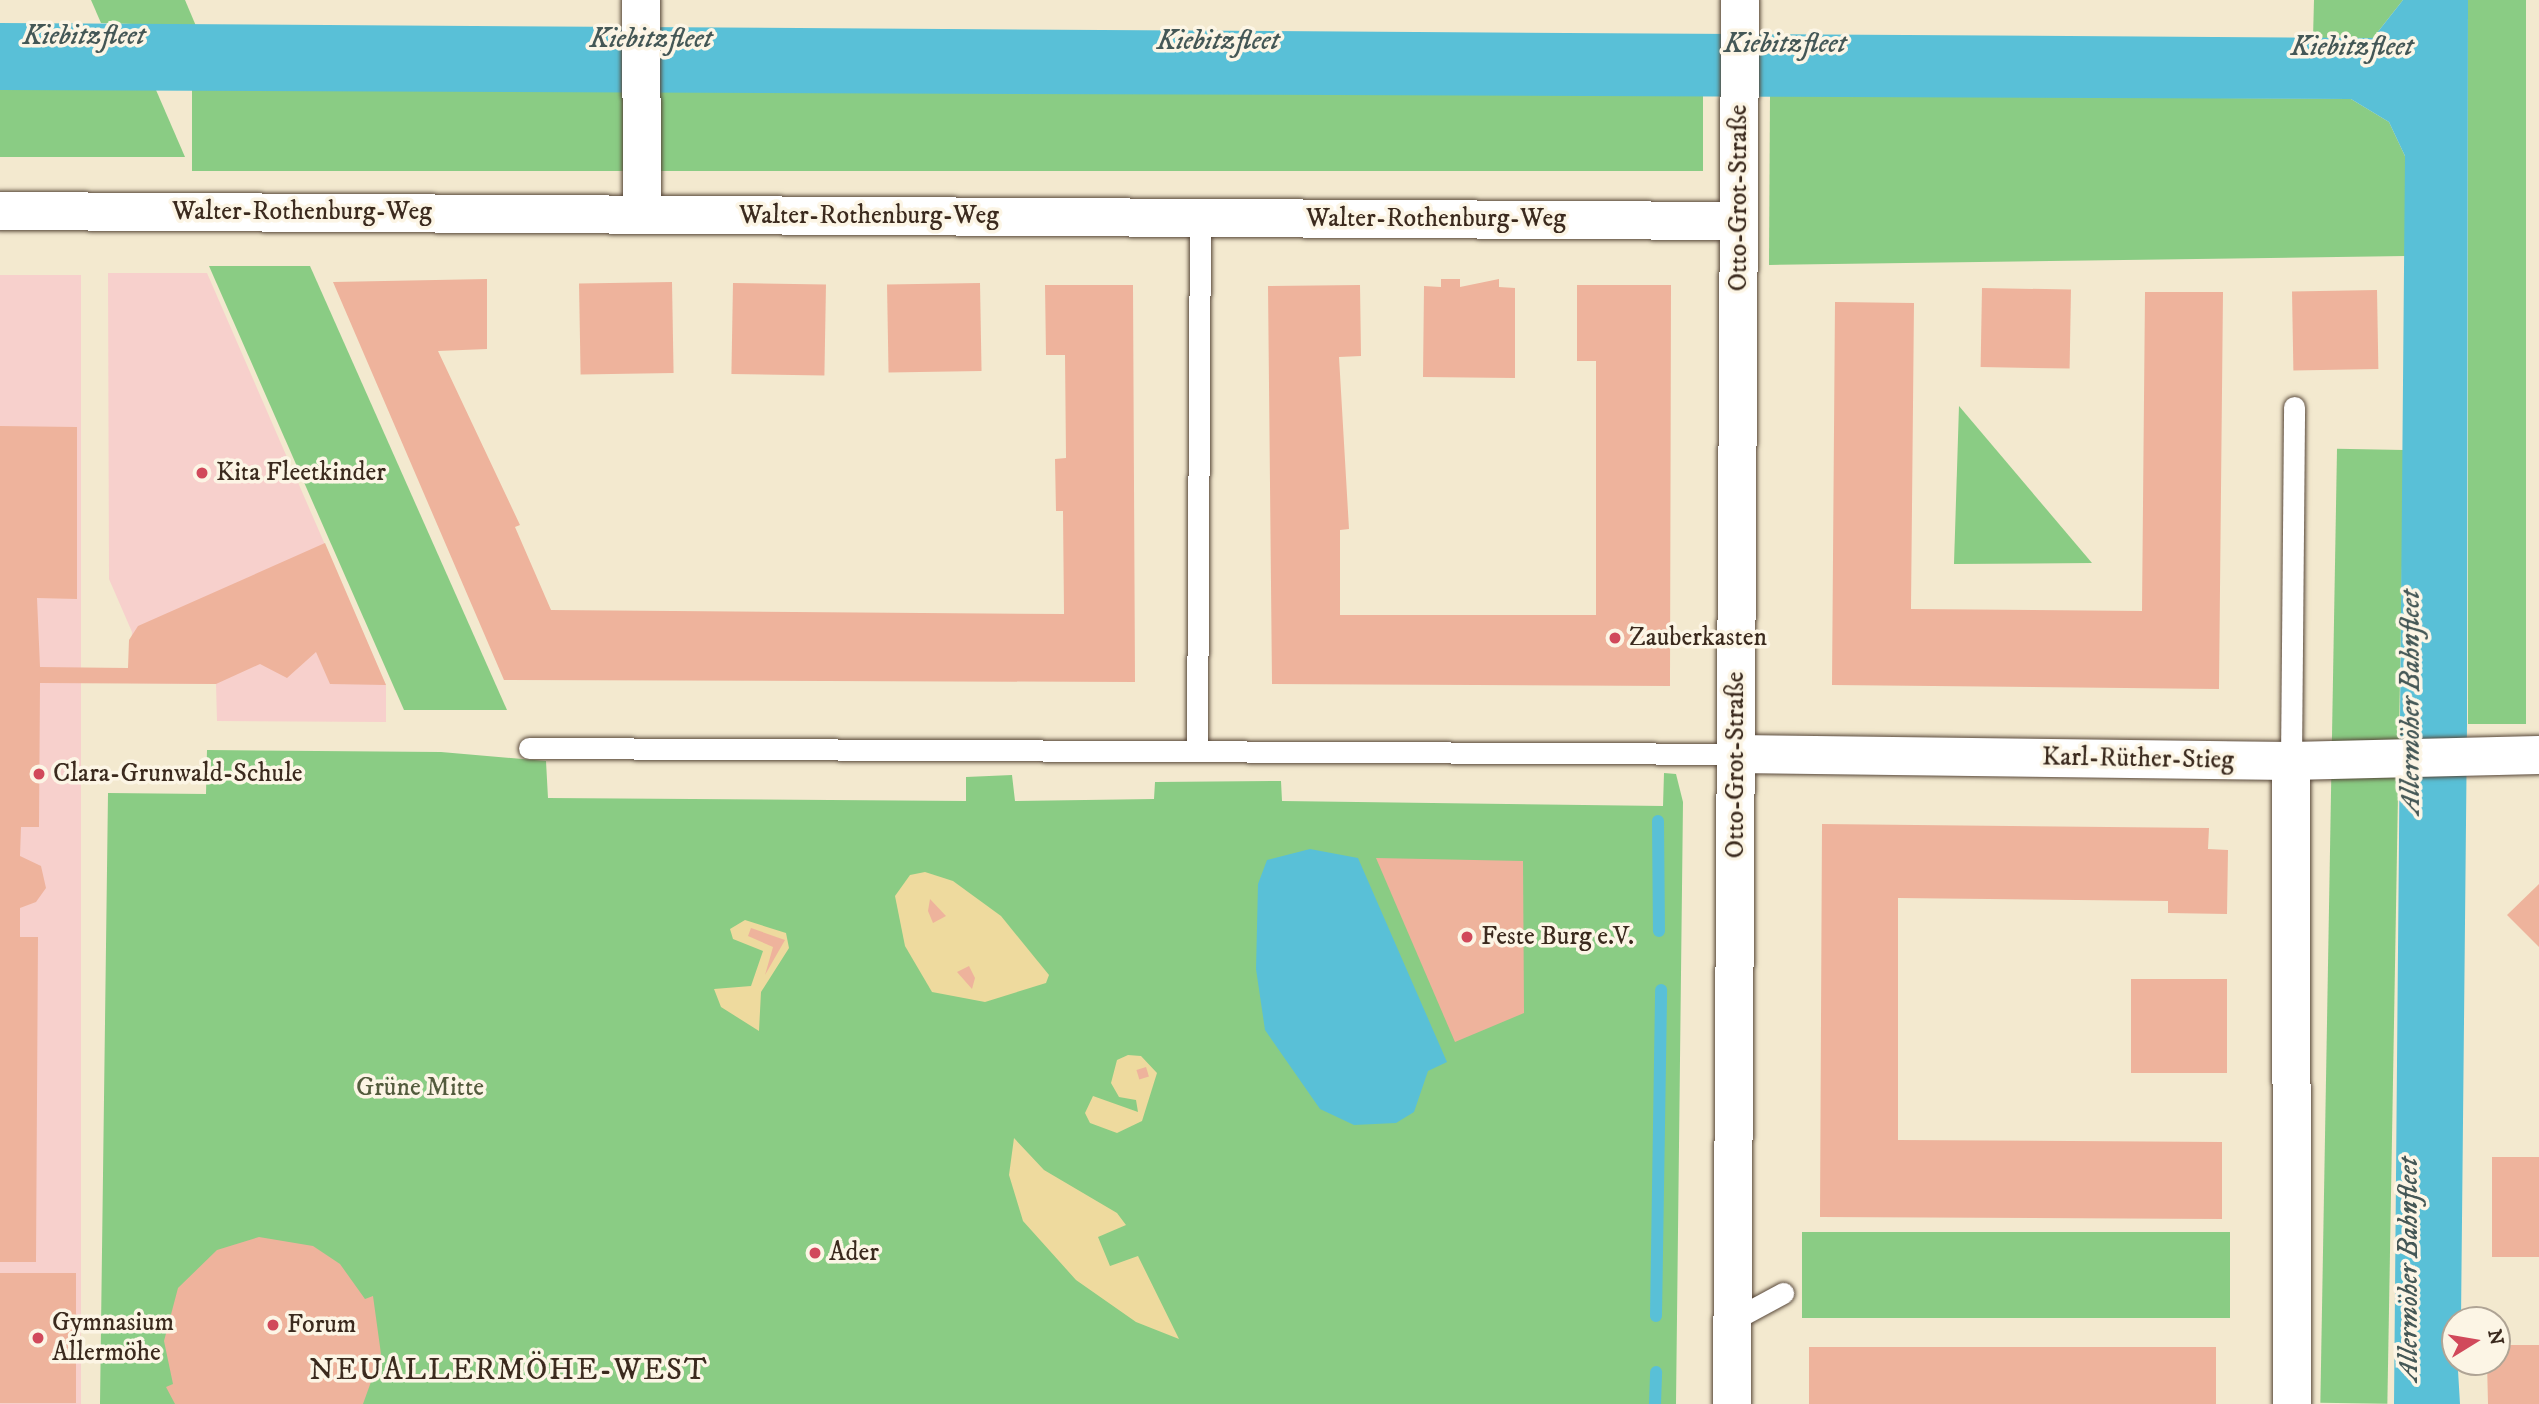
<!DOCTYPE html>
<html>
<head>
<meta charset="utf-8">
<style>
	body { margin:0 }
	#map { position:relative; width:2539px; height:1404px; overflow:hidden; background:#f3e9cf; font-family:"IM FELL DW Pica",serif }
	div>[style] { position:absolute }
	.built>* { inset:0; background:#f7d0cc; transform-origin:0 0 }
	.green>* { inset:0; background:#8acc84; transform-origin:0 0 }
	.sand>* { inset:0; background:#eeda9e }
	.water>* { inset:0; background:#59c0d7 }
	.stream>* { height:12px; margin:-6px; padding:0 6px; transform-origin:6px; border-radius:6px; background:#59c0d7 }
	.building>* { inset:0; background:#eeb39c; transform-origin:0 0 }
	.roads { filter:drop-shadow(0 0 2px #574739) drop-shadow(0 0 2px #574739) }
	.lane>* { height:21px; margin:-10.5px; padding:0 10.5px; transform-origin:10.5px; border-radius:10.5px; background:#fff }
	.street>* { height:38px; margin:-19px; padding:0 19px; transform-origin:19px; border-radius:19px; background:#fff }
	.dots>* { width:19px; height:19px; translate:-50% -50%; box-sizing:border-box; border:4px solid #fcf5e5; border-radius:50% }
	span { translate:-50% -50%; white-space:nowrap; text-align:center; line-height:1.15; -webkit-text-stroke:7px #fcf5e5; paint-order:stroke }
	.street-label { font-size:26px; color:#3b2a1e }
	.poi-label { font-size:26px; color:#3b2a1e }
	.left { translate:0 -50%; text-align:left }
	.park-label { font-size:26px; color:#535b3d }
	.water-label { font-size:28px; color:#445756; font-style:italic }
	.quarter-label { font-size:30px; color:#3b2a1e; letter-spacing:2px }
	.north { position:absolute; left:2441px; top:1306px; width:70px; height:70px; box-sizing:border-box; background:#fcf5e5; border:2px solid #afa495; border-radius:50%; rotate:79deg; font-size:19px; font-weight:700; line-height:28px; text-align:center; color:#3b2a1e }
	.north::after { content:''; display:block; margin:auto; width:24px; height:32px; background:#d1495b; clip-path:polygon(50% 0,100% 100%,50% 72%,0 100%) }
</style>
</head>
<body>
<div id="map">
	<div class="built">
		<div style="clip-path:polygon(108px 273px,207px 273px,386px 685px,386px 722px,217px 721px,216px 684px,128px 683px,132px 632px,109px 579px)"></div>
		<div style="left:0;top:275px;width:81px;height:1129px"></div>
	</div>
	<div class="green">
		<div style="clip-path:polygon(91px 0,185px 0,196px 26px,101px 23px)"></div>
		<div style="clip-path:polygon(2314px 0,2403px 0,2373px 38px,2313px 38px)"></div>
		<div style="left:2468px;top:0;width:58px;height:724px"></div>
		<div style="clip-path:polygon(0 90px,156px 90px,185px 157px,0 157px)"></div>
		<div style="left:192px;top:90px;width:1511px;height:81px"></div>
		<div style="clip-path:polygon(1770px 95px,2351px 99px,2389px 122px,2405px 156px,2406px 256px,1769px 265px)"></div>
		<div style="clip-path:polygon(209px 266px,310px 266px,507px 710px,404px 710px)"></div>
		<div style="clip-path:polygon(1959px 406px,2092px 563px,1954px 564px)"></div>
		<div style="left:2404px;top:450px;width:954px;height:67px;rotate:91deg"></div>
		<div style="clip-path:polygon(207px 750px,441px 752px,546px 761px,548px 798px,966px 801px,966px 777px,1012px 775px,1015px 801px,1154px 799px,1155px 782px,1281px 781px,1282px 801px,1663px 806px,1664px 773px,1676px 774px,1683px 802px,1676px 1404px,100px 1404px,108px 793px,206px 794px)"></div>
		<div style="left:1802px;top:1232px;width:428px;height:86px"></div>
	</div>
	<div class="sand">
		<div style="clip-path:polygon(925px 872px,953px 881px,1001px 916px,1049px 975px,1046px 983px,985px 1002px,932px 992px,905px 946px,895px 896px,910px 875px)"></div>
		<div style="clip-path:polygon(745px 920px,786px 933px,789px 948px,761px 992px,759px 1031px,721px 1007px,714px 989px,751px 986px,763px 951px,733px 939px,730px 929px)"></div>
		<div style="clip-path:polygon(1128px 1055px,1141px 1056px,1157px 1073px,1142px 1121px,1117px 1133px,1090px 1123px,1085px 1113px,1093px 1096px,1138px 1112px,1136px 1100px,1119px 1097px,1111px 1083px,1117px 1060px)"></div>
		<div style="clip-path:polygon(1014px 1138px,1044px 1170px,1117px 1213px,1126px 1225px,1098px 1237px,1110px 1266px,1138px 1256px,1179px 1339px,1136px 1322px,1076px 1280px,1023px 1221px,1009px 1175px)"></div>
	</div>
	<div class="water">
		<div style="clip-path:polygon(2403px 0,2468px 0,2467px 724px,2461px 1320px,2455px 1320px,2460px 1404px,2394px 1404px,2405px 156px,2389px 122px,2351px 99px,0 90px,0 23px,2373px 38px)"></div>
		<div style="clip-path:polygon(1310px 849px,1358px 858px,1447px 1062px,1428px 1071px,1414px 1112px,1396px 1123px,1354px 1125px,1320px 1109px,1265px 1030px,1256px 969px,1258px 884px,1267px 860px)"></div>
	</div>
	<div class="stream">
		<div style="left:1658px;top:821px;width:110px;rotate:89.5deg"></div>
		<div style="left:1656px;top:1316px;width:326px;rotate:-89.1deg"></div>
		<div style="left:1655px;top:1404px;width:32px;rotate:-88deg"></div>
	</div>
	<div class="building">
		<div style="clip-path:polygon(487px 279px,487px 349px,438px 351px,520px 525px,515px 527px,551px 610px,1064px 614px,1063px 511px,1056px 511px,1055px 459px,1066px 458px,1065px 355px,1046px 355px,1045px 285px,1133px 285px,1135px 682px,504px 680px,333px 282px)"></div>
		<div style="clip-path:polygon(1441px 279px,1460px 279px,1460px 287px,1499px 279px,1499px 287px,1515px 288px,1515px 378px,1423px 377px,1424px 286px,1441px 287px)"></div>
		<div style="left:672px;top:282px;width:91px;height:93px;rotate:89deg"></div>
		<div style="left:733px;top:283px;width:93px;height:91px;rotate:1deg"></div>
		<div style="left:980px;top:283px;width:88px;height:93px;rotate:89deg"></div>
		<div style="clip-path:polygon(1360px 285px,1361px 356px,1339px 357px,1349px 529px,1340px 530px,1340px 615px,1596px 615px,1596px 361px,1577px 361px,1577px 285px,1671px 285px,1670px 686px,1272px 684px,1268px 286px)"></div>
		<div style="left:1982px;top:288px;width:89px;height:79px;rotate:1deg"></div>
		<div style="left:2377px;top:290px;width:79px;height:85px;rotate:89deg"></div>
		<div style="clip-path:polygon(2145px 292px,2223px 292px,2219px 689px,1832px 685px,1835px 302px,1914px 303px,1911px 609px,2142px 611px)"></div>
		<div style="clip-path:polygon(0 426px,77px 427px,77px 599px,37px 598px,40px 667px,128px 668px,129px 640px,138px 626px,325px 543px,386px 685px,330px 684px,316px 652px,287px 678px,260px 664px,216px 684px,40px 683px,39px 827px,21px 827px,20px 856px,41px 866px,46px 888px,36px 902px,20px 908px,20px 937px,38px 937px,36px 1262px,0 1262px)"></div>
		<div style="clip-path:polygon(1822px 824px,2209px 828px,2208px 849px,2228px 850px,2227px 914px,2168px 913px,2168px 901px,1898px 898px,1898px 1140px,2222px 1142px,2222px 1219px,1820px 1217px)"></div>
		<div style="clip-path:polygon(1376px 858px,1523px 861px,1524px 1013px,1455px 1042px)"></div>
		<div style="clip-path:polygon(2539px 884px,2539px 947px,2507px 915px)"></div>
		<div style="clip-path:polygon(930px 899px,946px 916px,933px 923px,928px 911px)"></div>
		<div style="clip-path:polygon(751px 928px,785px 940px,765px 975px,773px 947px,748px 936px)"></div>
		<div style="clip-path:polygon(969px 966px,975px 978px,972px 989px,957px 972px)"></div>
		<div style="left:2131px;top:979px;width:96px;height:94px"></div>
		<div style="left:1146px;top:1067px;width:10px;height:10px;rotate:73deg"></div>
		<div style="left:2492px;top:1157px;width:47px;height:100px"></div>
		<div style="clip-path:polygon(259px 1237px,313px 1246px,340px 1264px,365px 1299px,373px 1296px,381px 1354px,363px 1404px,175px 1404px,166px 1387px,173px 1384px,164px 1341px,178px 1288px,217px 1250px)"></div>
		<div style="left:0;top:1273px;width:76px;height:130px"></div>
		<div style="clip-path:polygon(2497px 1345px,2539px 1345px,2539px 1404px,2488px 1404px,2487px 1362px,2497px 1362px)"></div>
		<div style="left:1809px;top:1347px;width:407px;height:57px"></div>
	</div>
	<div class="roads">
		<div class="lane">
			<div style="left:529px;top:748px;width:1207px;rotate:0.28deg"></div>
			<div style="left:1197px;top:748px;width:530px;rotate:-89.68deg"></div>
			<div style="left:2291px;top:761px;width:354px;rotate:-89.5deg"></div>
			<div style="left:1733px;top:1320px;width:57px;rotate:-28.4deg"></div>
		</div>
		<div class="street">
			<div style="left:641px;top:0;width:214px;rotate:89.7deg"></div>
			<div style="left:0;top:211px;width:1738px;rotate:0.33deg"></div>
			<div style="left:1736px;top:754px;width:555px;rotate:0.72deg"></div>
			<div style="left:2291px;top:761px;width:248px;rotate:-1.4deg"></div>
			<div style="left:2291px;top:761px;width:643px;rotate:89.91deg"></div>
			<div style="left:1732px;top:1404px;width:1404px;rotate:-89.67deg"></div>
		</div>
	</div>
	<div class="dots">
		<div style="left:202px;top:473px;background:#d1495b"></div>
		<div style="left:1615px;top:638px;background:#d1495b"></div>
		<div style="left:39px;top:774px;background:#d1495b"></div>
		<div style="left:1467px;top:937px;background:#d1495b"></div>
		<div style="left:815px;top:1253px;background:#d1495b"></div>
		<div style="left:273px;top:1325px;background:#d1495b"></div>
		<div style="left:38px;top:1338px;background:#d1495b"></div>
	</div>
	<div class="street-label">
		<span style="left:1739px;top:198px;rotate:-90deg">Otto-Grot-Straße</span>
		<span style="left:302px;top:212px">Walter-Rothenburg-Weg</span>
		<span style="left:869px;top:216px">Walter-Rothenburg-Weg</span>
		<span style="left:1436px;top:219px">Walter-Rothenburg-Weg</span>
		<span style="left:2138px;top:759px;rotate:1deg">Karl-Rüther-Stieg</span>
		<span style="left:1736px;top:765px;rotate:-90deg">Otto-Grot-Straße</span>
	</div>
	<div class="poi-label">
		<span class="left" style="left:216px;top:473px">Kita Fleetkinder</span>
		<span class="left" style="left:1629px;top:638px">Zauberkasten</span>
		<span class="left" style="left:53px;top:774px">Clara-Grunwald-Schule</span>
		<span class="left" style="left:1481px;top:937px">Feste Burg e.V.</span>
		<span class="left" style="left:829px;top:1253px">Ader</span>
		<span class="left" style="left:52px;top:1338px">Gymnasium<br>Allermöhe</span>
		<span class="left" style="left:287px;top:1325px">Forum</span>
	</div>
	<div class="park-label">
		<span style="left:420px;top:1088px">Grüne Mitte</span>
	</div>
	<div class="water-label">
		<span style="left:84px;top:36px">Kiebitzfleet</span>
		<span style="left:651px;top:39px">Kiebitzfleet</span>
		<span style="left:1218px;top:41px">Kiebitzfleet</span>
		<span style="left:1785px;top:44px">Kiebitzfleet</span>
		<span style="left:2352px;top:47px">Kiebitzfleet</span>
		<span style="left:2411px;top:702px;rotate:-90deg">Allermöher Bahnfleet</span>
		<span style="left:2409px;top:1269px;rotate:-90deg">Allermöher Bahnfleet</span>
	</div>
	<div class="quarter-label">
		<span style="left:509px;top:1371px">NEUALLERMÖHE-WEST</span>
	</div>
	<div class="north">N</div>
</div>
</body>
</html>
